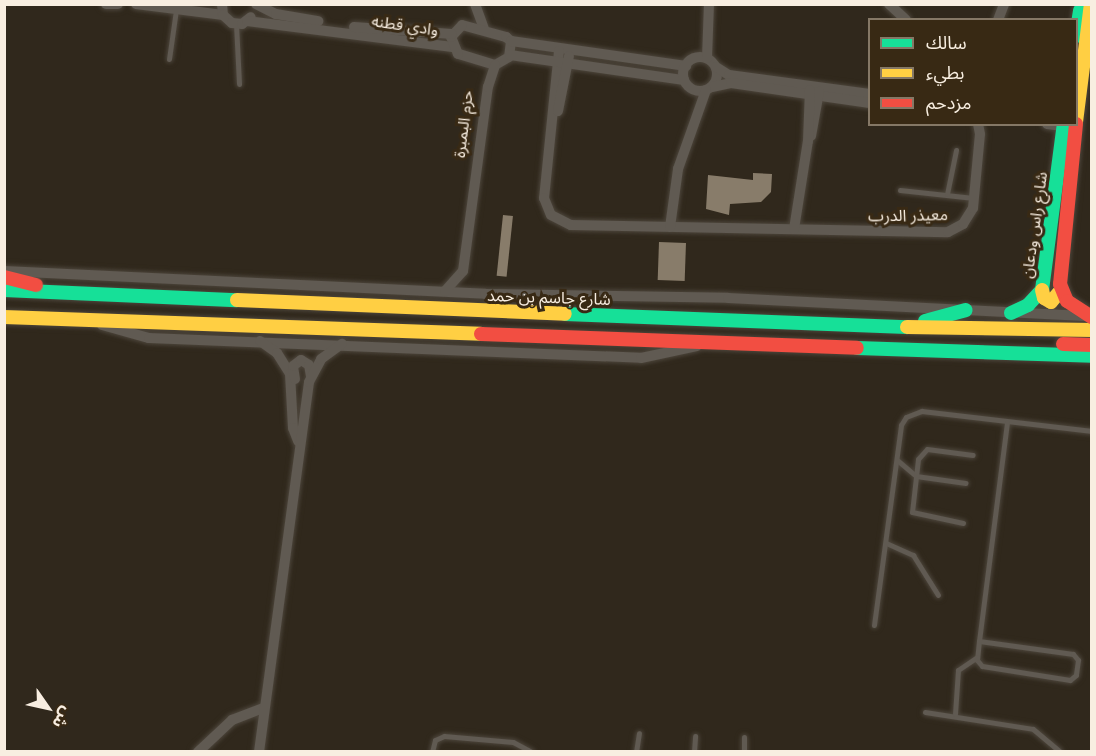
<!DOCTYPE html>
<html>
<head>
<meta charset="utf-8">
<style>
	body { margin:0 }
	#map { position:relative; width:1096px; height:756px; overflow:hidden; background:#30281c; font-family:Inter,"Noto Sans Arabic",sans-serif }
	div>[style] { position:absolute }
	.building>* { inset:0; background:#887c6a; transform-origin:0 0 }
	.roads { filter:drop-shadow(0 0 2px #4c453b) drop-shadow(0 0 2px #4c453b) }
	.lane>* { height:5px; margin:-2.5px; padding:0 2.5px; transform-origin:2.5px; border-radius:2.5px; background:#605a52 }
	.street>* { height:10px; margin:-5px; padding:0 5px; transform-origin:5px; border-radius:5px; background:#605a52 }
	.street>.ring { margin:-5px; padding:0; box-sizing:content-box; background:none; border:10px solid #605a52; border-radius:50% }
	.fast>* { height:14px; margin:-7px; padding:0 7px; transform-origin:7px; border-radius:7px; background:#16e098 }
	.slow>* { height:14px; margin:-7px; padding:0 7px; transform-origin:7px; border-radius:7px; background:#ffcf43 }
	.jam>* { height:14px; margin:-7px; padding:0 7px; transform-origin:7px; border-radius:7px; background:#f24e42 }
	span { translate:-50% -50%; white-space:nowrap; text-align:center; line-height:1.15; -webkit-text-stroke:6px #382914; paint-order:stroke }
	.street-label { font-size:16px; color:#f8eee1 }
	.frame { position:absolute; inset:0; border:6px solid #f8eee1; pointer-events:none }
	.legend { position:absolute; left:868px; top:18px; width:210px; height:108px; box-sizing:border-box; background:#382914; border:2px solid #857866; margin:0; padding:8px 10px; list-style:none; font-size:18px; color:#f8eee1 }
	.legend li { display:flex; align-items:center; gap:12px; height:30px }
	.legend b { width:30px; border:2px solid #857866 }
	.north { position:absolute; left:18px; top:678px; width:60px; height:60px; -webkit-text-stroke:4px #382914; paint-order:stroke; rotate:124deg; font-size:16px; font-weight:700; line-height:24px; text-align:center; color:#f8eee1 }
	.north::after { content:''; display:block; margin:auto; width:21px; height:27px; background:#f8eee1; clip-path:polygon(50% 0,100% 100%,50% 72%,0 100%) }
</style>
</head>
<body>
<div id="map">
	<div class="building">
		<div style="clip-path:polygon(753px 173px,772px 174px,771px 192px,761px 202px,730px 204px,729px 215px,706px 209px,708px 175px,753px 180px)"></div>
		<div style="left:503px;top:215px;width:10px;height:61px;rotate:6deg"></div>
		<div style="left:659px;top:242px;width:27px;height:38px;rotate:2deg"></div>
	</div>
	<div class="roads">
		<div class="lane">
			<div style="left:236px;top:24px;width:60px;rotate:87.1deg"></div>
			<div style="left:169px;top:59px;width:49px;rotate:-81.9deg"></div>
			<div style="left:900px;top:190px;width:74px;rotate:6.2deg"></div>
			<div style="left:947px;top:194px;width:45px;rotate:-78.4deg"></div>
			<div style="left:897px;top:460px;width:25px;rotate:40deg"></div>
			<div style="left:916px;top:476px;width:50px;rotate:8deg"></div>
			<div style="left:963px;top:523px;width:52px;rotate:-167.8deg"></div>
			<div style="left:912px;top:512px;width:53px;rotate:-83.5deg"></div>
			<div style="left:918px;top:459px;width:13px;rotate:-48deg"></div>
			<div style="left:927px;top:449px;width:46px;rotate:7.4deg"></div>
			<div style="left:886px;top:543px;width:30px;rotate:24deg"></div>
			<div style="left:913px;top:555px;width:47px;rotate:58deg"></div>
			<div style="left:874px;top:625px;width:202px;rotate:-82.3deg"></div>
			<div style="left:901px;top:425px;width:9px;rotate:-58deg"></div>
			<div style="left:906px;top:417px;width:17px;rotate:-21deg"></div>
			<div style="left:922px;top:411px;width:171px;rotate:6.7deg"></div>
			<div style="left:979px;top:641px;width:95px;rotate:7.9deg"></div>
			<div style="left:1073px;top:654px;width:8px;rotate:50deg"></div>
			<div style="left:1078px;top:660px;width:15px;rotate:98deg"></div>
			<div style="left:1076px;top:675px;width:8px;rotate:140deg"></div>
			<div style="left:1070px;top:680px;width:89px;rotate:-171deg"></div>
			<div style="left:982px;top:666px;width:8px;rotate:-130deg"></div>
			<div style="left:977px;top:660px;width:19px;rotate:-84deg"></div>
			<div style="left:979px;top:641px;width:220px;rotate:-82.7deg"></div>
			<div style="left:925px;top:712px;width:109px;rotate:8.9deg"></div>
			<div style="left:1033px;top:729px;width:35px;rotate:40deg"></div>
			<div style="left:955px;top:714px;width:44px;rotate:-86.1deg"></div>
			<div style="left:958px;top:670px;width:23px;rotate:-34deg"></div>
			<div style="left:744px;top:737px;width:15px;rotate:90deg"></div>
			<div style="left:432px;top:752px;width:12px;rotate:-76deg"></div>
			<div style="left:435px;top:740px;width:10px;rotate:-24deg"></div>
			<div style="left:444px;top:736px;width:69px;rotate:5deg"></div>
			<div style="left:513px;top:742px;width:21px;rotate:28deg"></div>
			<div style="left:636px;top:752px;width:19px;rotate:-81deg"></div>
			<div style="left:694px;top:752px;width:16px;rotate:-86deg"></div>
		</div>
		<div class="street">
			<div style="left:106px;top:4px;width:12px"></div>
			<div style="left:136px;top:4px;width:88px;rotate:7.2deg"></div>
			<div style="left:222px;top:4px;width:11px;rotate:85deg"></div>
			<div style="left:223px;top:15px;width:12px;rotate:42deg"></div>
			<div style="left:232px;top:23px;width:10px;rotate:6deg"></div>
			<div style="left:242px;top:24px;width:11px;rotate:-38deg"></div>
			<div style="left:256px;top:4px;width:22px;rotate:27deg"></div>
			<div style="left:276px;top:14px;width:43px;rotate:9.5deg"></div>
			<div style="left:475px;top:4px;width:27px;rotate:70deg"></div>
			<div style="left:889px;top:4px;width:23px;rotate:43deg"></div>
			<div style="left:998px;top:20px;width:17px;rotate:-69deg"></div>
			<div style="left:247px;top:21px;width:207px;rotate:7.2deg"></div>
			<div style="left:462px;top:25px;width:46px;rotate:15.3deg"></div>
			<div style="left:506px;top:37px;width:6px;rotate:39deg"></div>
			<div style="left:511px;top:41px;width:16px;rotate:97deg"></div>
			<div style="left:509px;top:57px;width:16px;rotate:150deg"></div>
			<div style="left:495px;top:65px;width:39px;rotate:-163deg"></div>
			<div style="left:458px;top:54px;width:18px;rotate:-112deg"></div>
			<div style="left:451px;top:37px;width:16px;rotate:-47deg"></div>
			<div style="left:354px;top:27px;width:98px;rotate:4.1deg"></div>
			<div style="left:511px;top:41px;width:177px;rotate:8.1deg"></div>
			<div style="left:559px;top:51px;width:148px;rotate:95.8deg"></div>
			<div style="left:544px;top:198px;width:18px;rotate:68deg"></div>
			<div style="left:551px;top:215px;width:22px;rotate:27deg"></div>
			<div style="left:571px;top:225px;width:377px;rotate:1.1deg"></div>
			<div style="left:948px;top:232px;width:17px;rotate:-28deg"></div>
			<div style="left:963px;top:224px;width:19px;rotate:-58deg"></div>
			<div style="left:973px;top:208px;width:74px;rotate:-84.6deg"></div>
			<div style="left:980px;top:134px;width:10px;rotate:-101deg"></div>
			<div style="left:510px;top:55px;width:176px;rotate:8.2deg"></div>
			<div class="ring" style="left:683px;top:57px;width:24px;height:24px"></div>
			<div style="left:707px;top:58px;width:54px;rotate:-87.9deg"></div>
			<div style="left:716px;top:67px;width:15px;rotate:32deg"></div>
			<div style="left:729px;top:75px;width:142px;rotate:7.7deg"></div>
			<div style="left:712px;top:87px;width:19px;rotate:-12deg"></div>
			<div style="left:731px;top:83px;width:140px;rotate:8.2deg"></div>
			<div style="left:558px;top:111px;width:56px;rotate:-78.7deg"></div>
			<div style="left:1047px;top:124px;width:24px;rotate:7deg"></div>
			<div style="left:811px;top:136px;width:45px;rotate:-79.7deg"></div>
			<div style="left:670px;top:227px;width:59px;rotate:-82.1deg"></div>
			<div style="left:678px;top:169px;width:84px;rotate:-70.5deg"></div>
			<div style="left:794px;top:229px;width:89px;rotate:-81deg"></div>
			<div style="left:808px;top:141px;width:51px;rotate:-87.8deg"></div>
			<div style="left:4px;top:271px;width:482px;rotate:2.7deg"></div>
			<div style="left:485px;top:294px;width:243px;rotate:0.9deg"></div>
			<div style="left:728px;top:298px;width:357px;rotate:2.9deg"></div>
			<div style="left:445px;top:291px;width:27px;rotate:-48deg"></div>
			<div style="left:463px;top:271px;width:186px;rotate:-82.3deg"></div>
			<div style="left:488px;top:87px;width:23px;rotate:-72deg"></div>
			<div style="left:102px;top:325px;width:49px;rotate:15.5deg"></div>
			<div style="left:149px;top:338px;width:492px;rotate:2.3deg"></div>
			<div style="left:641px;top:358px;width:57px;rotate:-12.1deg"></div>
			<div style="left:260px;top:341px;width:21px;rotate:35deg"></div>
			<div style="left:277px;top:353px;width:25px;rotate:58deg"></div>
			<div style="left:290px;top:374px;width:54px;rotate:86.8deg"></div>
			<div style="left:293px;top:428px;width:14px;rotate:69deg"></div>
			<div style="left:295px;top:379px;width:13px;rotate:-99deg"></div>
			<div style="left:293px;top:366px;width:10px;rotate:-37deg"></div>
			<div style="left:301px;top:360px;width:9px;rotate:32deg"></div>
			<div style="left:309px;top:365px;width:11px;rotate:80deg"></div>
			<div style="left:198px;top:752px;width:47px;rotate:-43.3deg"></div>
			<div style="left:232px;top:720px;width:33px;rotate:-21deg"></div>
			<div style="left:259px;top:752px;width:373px;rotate:-82.3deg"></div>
			<div style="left:309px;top:382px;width:26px;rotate:-62deg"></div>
			<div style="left:321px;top:359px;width:26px;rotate:-36deg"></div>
		</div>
		<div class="fast">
			<div style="left:1076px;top:36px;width:26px;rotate:-81deg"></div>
			<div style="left:4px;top:290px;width:233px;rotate:2.5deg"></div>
			<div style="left:1011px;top:313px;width:19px;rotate:-25deg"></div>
			<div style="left:1028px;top:305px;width:21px;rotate:-47deg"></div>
			<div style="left:1042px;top:290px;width:167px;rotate:-82.5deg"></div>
			<div style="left:565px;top:314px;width:342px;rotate:2.2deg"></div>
			<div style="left:925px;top:321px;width:42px;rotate:-15deg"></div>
			<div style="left:857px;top:348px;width:235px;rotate:1.9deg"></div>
		</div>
		<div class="slow">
			<div style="left:1076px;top:122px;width:119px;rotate:-82.8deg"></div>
			<div style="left:1042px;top:290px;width:8px;rotate:76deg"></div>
			<div style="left:1044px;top:298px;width:8px;rotate:30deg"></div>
			<div style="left:1051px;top:302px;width:16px;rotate:-50deg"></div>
			<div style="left:237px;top:300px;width:328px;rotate:2.4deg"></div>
			<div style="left:4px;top:317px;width:477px;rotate:2deg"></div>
			<div style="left:907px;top:327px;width:185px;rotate:0.9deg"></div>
		</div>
		<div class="jam">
			<div style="left:1076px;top:124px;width:161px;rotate:95.7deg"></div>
			<div style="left:1060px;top:284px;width:18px;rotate:68deg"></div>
			<div style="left:1067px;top:301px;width:30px;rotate:33deg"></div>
			<div style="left:4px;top:277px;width:33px;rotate:14deg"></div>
			<div style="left:481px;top:334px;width:376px;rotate:2.1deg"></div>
			<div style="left:1063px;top:344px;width:29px;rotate:2deg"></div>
		</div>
	</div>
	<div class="street-label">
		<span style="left:405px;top:25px;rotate:8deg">وادي قطنه</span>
		<span style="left:463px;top:124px;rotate:-83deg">حزم البمبرة</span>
		<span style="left:908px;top:215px;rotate:-1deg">معيذر الدرب</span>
		<span style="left:1034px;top:225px;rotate:-82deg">شارع راس ودعان</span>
		<span style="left:549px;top:297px;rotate:2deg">شارع جاسم بن حمد</span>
	</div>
	<div class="frame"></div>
	<ul class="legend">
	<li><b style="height:8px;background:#16e098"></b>سالك</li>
	<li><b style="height:8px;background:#ffcf43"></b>بطيء</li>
	<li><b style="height:8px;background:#f24e42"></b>مزدحم</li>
	</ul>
	<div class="north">ش</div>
</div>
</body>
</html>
